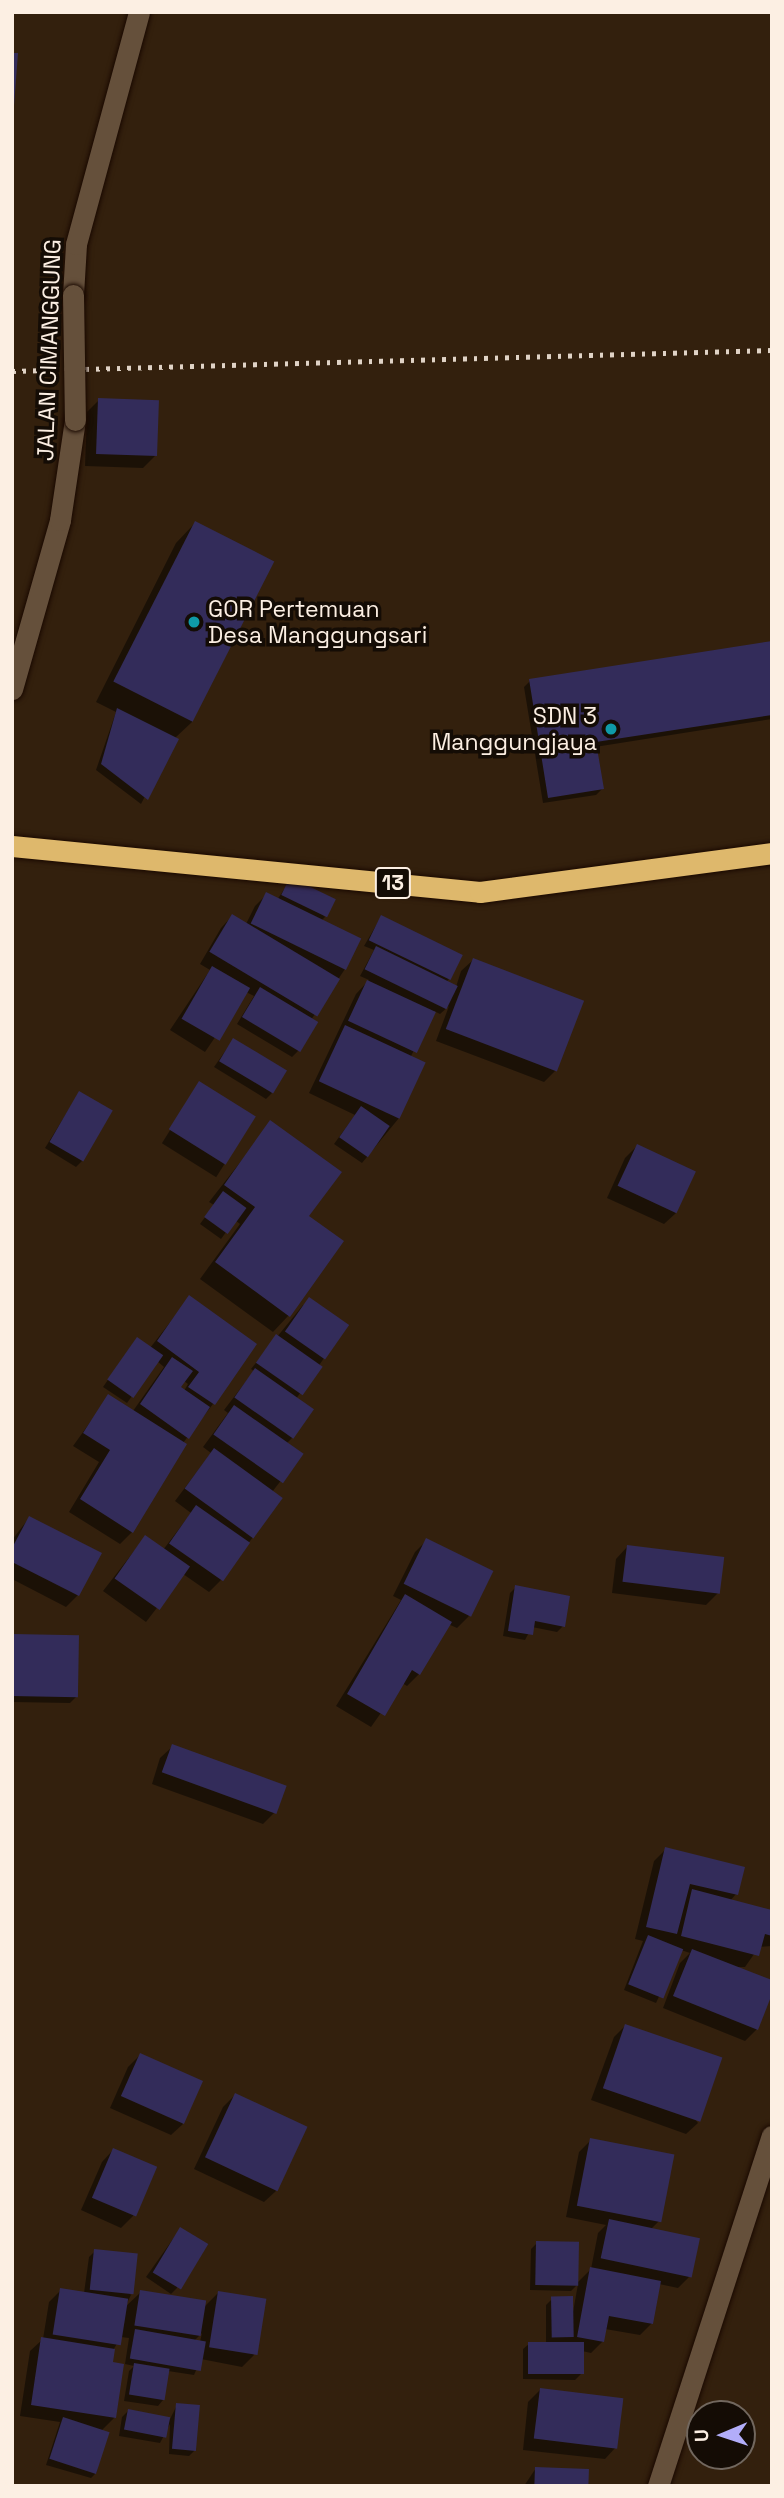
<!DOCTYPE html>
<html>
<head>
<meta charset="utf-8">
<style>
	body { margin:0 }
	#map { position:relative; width:784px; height:2498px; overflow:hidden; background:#33200d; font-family:"Space Grotesk",sans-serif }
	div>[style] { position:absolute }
	.shadow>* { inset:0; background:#0007; transform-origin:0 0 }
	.building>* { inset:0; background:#332c5a; transform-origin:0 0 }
	.roads { filter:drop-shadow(0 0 2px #1a0900) drop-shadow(0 0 2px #1a0900) }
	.minor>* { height:21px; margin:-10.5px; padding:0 10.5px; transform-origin:10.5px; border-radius:10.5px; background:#65503b }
	.highway>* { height:21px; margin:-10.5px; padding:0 10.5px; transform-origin:10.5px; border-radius:10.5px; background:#deb86c }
	.rail>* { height:5px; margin-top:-2.5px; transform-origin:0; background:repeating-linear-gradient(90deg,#e0d3c6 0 3.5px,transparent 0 10.5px) }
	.bridges { filter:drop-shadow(0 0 2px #1a0900) drop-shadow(0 0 2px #1a0900) }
	.minor-bridge>* { height:21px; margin:-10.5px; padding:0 10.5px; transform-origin:10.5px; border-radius:10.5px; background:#65503b }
	.dots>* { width:19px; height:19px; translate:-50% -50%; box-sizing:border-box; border:4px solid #140c05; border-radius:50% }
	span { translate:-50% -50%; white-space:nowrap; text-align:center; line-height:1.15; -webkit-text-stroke:7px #140c05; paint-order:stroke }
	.shield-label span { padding:2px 5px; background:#140c05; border:2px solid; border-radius:5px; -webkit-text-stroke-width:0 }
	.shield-label { font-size:21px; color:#fcefe3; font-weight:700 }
	.street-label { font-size:23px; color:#fcefe3 }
	.poi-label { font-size:23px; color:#fcefe3 }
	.left { translate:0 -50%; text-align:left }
	.right { translate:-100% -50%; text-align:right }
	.frame { position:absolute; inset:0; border:14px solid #fcefe3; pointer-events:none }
	.north { position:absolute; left:686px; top:2400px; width:70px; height:70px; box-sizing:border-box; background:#140c05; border:2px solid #71675e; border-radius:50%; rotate:268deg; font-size:19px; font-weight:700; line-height:28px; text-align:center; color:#fcefe3 }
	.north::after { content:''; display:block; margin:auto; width:24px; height:32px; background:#b2adf9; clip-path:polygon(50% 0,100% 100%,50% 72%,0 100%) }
</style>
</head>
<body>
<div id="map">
	<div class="shadow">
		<div style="clip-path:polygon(99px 400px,155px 456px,143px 468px,85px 466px,87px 412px)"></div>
		<div style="clip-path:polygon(195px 523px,192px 722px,175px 738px,141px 804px,96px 770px,116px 712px,96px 702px,176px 543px)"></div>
		<div style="clip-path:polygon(772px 643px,772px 719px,595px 747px,602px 789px,596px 795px,543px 803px,524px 687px,530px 681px)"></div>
		<div style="clip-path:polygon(291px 879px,325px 917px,321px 921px,345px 969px,311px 1020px,315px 1023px,298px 1051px,292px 1057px,237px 1024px,254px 996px,246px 992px,205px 1052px,170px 1030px,210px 970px,200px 964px,221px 928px,232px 916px,246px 924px,255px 906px,267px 894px,277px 900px)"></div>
		<div style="clip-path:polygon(381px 917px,451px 977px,446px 982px,456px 987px,461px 971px,473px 960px,556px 1070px,544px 1082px,436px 1041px,449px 1006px,440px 1014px,434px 1011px,410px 1058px,399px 1118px,362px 1163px,334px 1144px,355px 1115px,309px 1093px,356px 994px,369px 980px,360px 976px,374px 950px,364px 946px)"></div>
		<div style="clip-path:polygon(233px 1040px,272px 1093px,266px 1099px,214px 1067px)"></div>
		<div style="left:199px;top:1084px;width:64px;height:70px;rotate:32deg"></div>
		<div style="clip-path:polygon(79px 1093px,82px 1161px,76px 1167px,45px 1148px)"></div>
		<div style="clip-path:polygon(271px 1123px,307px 1217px,289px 1315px,273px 1332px,200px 1279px,240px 1224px,235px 1220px,221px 1239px,200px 1224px,214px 1205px,209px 1202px)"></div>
		<div style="clip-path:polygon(637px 1146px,676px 1213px,664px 1224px,607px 1198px,625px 1158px)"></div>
		<div style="clip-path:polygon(evenodd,189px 1298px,213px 1404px,183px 1443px,132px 1532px,120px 1544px,69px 1512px,99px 1462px,73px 1446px,109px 1396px,133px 1411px,164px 1367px,157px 1361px,127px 1403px,103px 1387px,132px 1345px,137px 1339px,150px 1348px,189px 1298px,184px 1381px,188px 1384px,184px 1391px,179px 1387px,184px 1381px)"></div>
		<div style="clip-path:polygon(303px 1305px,346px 1326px,296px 1399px,292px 1438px,286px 1444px,301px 1455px,272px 1492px,253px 1537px,221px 1580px,209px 1592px,183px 1574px,146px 1622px,103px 1591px,145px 1537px,163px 1550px,191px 1513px,175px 1501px,211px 1453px,203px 1447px,228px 1413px,224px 1410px,254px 1371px,251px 1369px)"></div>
		<div style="clip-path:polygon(29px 1518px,99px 1554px,78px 1595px,66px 1607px,12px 1579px,12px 1540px)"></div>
		<div style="clip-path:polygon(427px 1540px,469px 1616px,457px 1628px,448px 1624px,419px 1674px,407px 1686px,402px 1683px,371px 1727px,336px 1706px,401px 1600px,393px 1596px,415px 1552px)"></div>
		<div style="clip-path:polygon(627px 1547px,718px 1593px,706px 1605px,612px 1593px,616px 1559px)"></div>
		<div style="clip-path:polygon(516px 1587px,563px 1626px,557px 1632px,532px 1627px,525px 1640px,503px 1636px,510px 1593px)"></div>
		<div style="clip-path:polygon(12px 1635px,76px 1697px,70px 1703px,12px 1702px)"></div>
		<div style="clip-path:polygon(172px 1747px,284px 1787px,275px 1812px,263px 1824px,152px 1784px,160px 1758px)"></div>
		<div style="clip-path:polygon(666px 1849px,736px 1894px,730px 1901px,772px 1912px,772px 1946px,759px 1947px,745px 1967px,733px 1967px,757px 2029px,745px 2041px,663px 2008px,680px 1963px,690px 1953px,681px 1950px,656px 2003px,624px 1990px,643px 1941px,635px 1939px,654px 1861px)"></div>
		<div style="clip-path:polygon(625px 2026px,698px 2123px,686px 2134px,591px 2100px,614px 2037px)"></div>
		<div style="clip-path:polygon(140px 2055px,183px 2124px,171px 2135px,110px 2108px,128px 2067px)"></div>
		<div style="clip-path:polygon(235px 2095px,276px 2191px,264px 2202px,194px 2169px,223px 2107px)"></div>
		<div style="clip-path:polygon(591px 2140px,659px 2221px,650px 2230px,689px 2277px,678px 2288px,659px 2284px,652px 2323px,640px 2335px,605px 2329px,603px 2341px,591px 2353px,582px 2351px,581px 2374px,575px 2380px,523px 2379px,523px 2349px,529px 2344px,546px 2344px,546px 2305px,552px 2299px,573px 2312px,578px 2284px,571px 2291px,530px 2290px,531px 2249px,537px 2243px,577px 2283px,591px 2269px,598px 2233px,606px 2225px,566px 2217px,579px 2152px)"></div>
		<div style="clip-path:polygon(113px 2150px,155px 2168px,133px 2216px,121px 2228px,81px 2210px,102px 2162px)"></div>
		<div style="clip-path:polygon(180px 2229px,177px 2288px,171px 2294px,146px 2277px)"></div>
		<div style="clip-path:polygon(evenodd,95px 2251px,131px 2295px,125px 2307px,141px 2292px,203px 2308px,218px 2293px,254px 2355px,242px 2367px,201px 2359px,194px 2375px,168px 2371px,163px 2400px,158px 2406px,124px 2401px,129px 2371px,134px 2366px,125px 2364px,129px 2338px,121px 2337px,112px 2352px,115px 2417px,101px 2431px,97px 2472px,91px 2478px,46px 2465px,60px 2422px,20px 2416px,30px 2351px,43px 2339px,49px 2302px,61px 2290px,84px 2293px,89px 2257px,95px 2251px,202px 2333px,200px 2342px,194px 2341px,202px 2333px)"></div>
		<div style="clip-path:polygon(540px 2390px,616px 2447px,605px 2459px,523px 2450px,528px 2402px)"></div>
		<div style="clip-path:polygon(177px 2405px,195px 2450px,189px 2456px,169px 2454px,170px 2424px,160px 2443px,119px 2436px,122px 2417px,128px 2411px,170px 2419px)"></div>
		<div style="clip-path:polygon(536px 2468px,586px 2486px,524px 2486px)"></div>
	</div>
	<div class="building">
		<div style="clip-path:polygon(12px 53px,18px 53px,14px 106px,12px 106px)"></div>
		<div style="left:98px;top:398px;width:61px;height:56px;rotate:2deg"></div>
		<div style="left:195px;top:521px;width:89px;height:180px;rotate:27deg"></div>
		<div style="clip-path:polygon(772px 641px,772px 715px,596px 742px,604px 789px,548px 798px,529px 679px)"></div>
		<div style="clip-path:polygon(117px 708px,179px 739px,148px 800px,101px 764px)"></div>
		<div style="left:290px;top:877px;width:51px;height:20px;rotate:26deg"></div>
		<div style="left:266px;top:892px;width:106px;height:35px;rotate:26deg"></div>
		<div style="left:232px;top:914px;width:126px;height:44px;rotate:31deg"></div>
		<div style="left:381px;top:915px;width:91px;height:28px;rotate:26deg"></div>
		<div style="left:376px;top:946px;width:91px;height:26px;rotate:26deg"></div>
		<div style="left:473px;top:958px;width:119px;height:76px;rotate:21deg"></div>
		<div style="left:212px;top:966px;width:44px;height:61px;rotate:30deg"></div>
		<div style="left:367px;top:980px;width:76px;height:45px;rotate:25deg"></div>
		<div style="left:260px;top:987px;width:68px;height:35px;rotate:31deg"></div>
		<div style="left:345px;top:1025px;width:89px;height:62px;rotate:25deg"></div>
		<div style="left:233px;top:1038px;width:63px;height:27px;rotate:31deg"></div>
		<div style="left:199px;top:1081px;width:67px;height:57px;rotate:32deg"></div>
		<div style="left:79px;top:1091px;width:39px;height:59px;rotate:30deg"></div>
		<div style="left:361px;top:1106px;width:35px;height:38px;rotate:35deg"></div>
		<div style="clip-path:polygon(270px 1120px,342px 1172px,309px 1216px,344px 1241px,290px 1317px,215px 1262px,255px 1207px,224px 1185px)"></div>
		<div style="left:637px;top:1144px;width:65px;height:46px;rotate:25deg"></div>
		<div style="left:223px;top:1191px;width:29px;height:32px;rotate:36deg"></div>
		<div style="clip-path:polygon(189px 1295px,257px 1344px,215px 1405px,188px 1387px,199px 1372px,157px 1341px)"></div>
		<div style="left:309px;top:1297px;width:49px;height:42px;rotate:35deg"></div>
		<div style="left:276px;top:1334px;width:57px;height:35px;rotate:35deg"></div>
		<div style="left:137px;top:1337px;width:32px;height:52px;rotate:35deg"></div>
		<div style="clip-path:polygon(172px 1357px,193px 1371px,181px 1387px,210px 1407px,189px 1439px,140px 1404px)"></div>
		<div style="left:255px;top:1368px;width:72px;height:36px;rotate:35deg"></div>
		<div style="clip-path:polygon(108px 1394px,187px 1444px,133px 1533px,80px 1499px,110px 1450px,83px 1433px)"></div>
		<div style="left:234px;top:1405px;width:85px;height:36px;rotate:35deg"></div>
		<div style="left:214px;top:1448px;width:85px;height:50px;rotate:36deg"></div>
		<div style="left:196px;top:1505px;width:66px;height:47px;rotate:35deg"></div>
		<div style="clip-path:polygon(29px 1516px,102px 1553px,79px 1596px,12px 1562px,12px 1548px)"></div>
		<div style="left:145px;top:1535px;width:55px;height:53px;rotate:35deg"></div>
		<div style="left:426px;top:1538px;width:75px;height:51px;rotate:26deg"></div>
		<div style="left:627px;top:1545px;width:98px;height:37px;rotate:7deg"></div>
		<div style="clip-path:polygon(515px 1585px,570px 1596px,565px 1627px,535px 1621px,533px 1635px,508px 1631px)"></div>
		<div style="clip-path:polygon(405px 1594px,452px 1622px,420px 1675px,412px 1670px,385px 1716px,347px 1694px)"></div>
		<div style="left:12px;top:1634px;width:67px;height:62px;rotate:1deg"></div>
		<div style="left:172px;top:1744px;width:122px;height:30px;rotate:20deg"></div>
		<div style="clip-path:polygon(665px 1847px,745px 1867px,738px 1895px,690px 1884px,677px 1934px,646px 1927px)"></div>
		<div style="clip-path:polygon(692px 1889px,772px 1910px,772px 1936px,765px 1934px,759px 1956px,681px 1936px)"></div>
		<div style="left:648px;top:1935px;width:38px;height:53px;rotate:22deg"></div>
		<div style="clip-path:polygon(692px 1949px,772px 1980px,772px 1994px,758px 2030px,673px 1996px)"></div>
		<div style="left:625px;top:2024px;width:103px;height:68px;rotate:19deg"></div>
		<div style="left:140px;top:2053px;width:69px;height:47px;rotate:24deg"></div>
		<div style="left:235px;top:2093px;width:80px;height:71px;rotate:25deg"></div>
		<div style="left:590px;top:2138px;width:86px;height:69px;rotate:11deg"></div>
		<div style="left:113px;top:2148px;width:48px;height:54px;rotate:23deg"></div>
		<div style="left:609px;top:2219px;width:93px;height:40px;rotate:12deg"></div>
		<div style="left:180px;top:2227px;width:33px;height:53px;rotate:31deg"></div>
		<div style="left:536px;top:2241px;width:43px;height:44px;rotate:1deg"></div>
		<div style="left:94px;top:2249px;width:44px;height:41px;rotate:6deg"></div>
		<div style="clip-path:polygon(590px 2267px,661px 2281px,653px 2324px,609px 2316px,604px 2342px,577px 2337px)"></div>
		<div style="left:60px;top:2288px;width:69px;height:47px;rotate:9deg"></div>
		<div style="left:140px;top:2290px;width:67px;height:36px;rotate:9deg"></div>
		<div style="left:218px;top:2291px;width:49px;height:57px;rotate:9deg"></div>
		<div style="left:573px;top:2296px;width:41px;height:22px;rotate:89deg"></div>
		<div style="left:135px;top:2329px;width:72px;height:30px;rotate:10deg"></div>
		<div style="clip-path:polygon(41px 2337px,115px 2349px,113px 2362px,124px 2364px,116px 2418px,31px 2405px)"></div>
		<div style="left:528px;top:2342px;width:56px;height:32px"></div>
		<div style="left:134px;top:2363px;width:36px;height:32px;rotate:9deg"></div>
		<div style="left:540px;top:2388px;width:84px;height:51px;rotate:7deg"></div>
		<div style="left:176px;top:2403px;width:24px;height:46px;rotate:5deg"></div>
		<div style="left:128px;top:2409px;width:43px;height:21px;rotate:11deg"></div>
		<div style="left:63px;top:2417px;width:49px;height:44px;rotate:18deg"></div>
		<div style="left:535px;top:2467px;width:54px;height:19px;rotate:2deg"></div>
	</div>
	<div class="roads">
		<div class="minor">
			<div style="left:73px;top:295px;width:51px;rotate:-86.6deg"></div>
			<div style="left:76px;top:244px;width:240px;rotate:-74.8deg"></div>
			<div style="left:12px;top:689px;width:176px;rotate:-74.1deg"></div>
			<div style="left:60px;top:520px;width:101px;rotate:-81.5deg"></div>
			<div style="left:658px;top:2486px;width:368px;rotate:-72deg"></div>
		</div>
		<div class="highway">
			<div style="left:12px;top:846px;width:470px;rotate:5.6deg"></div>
			<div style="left:480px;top:892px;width:295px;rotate:-7.6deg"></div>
		</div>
	</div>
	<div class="rail">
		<div style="left:12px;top:371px;width:760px;rotate:-1.58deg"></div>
	</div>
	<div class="bridges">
		<div class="minor-bridge">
			<div style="left:73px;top:295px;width:125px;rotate:89.1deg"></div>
		</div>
	</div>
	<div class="dots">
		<div style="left:194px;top:622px;background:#0f9aa8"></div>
		<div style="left:611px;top:729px;background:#0f9aa8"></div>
	</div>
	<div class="shield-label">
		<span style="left:393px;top:883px">13</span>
	</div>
	<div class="street-label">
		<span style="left:49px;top:350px;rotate:-88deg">JALAN CIMANGGUNG</span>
	</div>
	<div class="poi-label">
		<span class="left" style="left:208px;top:622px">GOR Pertemuan<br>Desa Manggungsari</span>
		<span class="right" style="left:597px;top:729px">SDN 3<br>Manggungjaya</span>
	</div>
	<div class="frame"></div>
	<div class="north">U</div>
</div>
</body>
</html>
